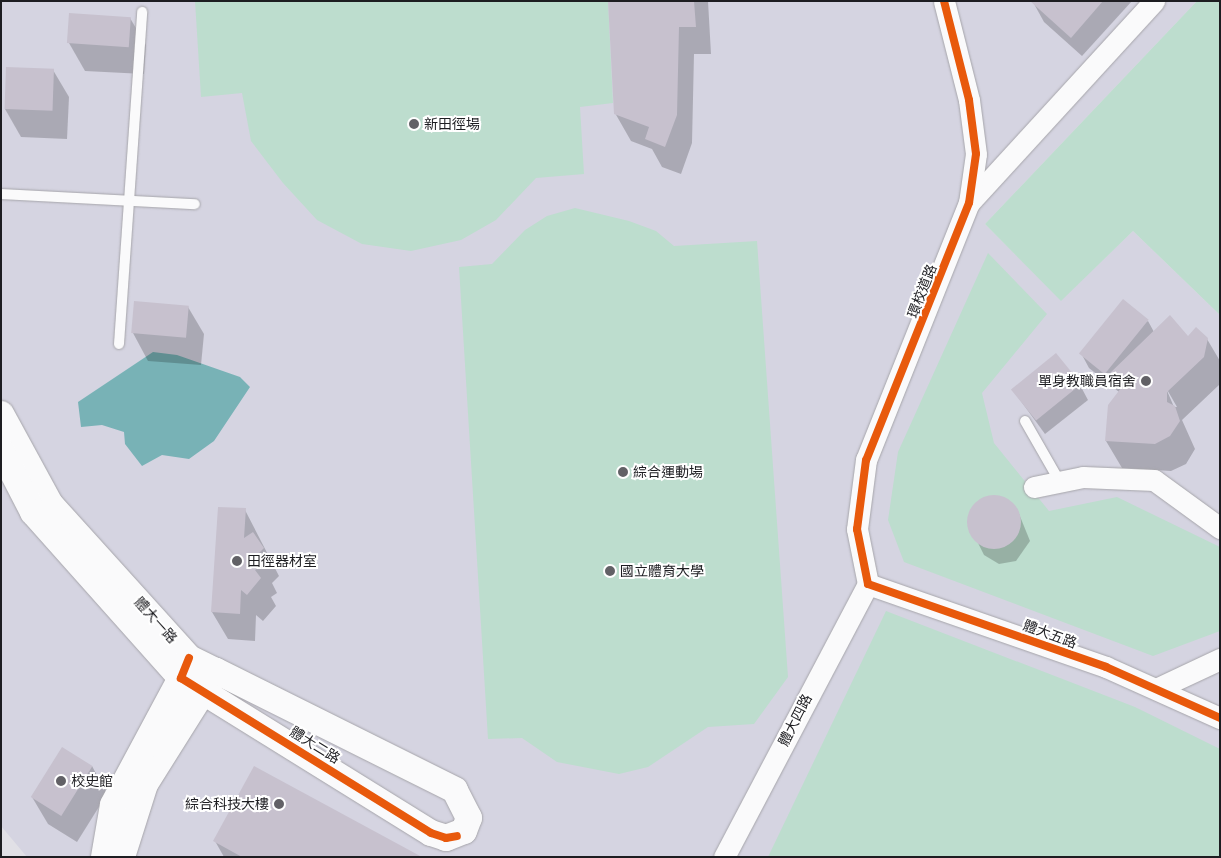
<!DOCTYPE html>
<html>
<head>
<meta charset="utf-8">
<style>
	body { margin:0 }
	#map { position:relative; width:1221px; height:858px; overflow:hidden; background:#e1e0e6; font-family:Manrope,"Noto Sans TC",sans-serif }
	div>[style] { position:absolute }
	.built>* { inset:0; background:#d5d4e1 }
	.green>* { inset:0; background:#bdddce }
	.water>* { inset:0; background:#78b2b6 }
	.shadow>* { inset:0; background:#0003 }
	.building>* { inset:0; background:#c7c1ce; transform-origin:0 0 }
	.round { border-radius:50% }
	.roads { filter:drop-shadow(0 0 1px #a6a5aa) drop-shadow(0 0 1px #a6a5aa) }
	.service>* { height:10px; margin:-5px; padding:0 5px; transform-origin:5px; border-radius:5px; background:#fafafb }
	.minor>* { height:21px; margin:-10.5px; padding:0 10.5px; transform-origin:10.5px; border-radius:10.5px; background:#fafafb }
	.tertiary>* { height:26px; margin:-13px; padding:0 13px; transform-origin:13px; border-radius:13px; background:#fafafb }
	.cycleway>* { height:8px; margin:-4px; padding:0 4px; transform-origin:4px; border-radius:4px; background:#e8590c }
	.dots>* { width:14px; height:14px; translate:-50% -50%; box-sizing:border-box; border:2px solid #fff; border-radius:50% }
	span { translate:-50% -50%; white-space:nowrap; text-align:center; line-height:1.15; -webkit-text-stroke:4px #fff; paint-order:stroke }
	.poi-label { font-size:14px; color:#1d1d21 }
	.left { translate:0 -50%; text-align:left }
	.right { translate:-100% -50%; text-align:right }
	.street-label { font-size:14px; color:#1d1d21 }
	.frame { position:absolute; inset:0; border:2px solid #1d1d21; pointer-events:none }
</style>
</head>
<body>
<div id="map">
	<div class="built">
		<div style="clip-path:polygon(1px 1px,1197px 1px,985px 224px,1061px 300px,1133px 231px,1220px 315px,1220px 857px,27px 857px,1px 826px)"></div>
	</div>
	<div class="green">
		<div style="clip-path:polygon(195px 1px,608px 1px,613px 103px,580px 107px,584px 174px,536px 178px,496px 220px,461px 240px,411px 251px,362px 244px,317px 220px,283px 183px,251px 141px,242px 93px,201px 97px)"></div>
		<div style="clip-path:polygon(1197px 1px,1220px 1px,1220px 315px,1133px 231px,1061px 301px,985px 224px)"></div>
		<div style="clip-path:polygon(575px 208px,629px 221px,656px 231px,674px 246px,757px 241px,788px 677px,754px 724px,708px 727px,648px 767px,619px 774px,557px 762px,522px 738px,488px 739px,459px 267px,492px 264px,525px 230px,547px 216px)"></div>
		<div style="clip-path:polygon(988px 253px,1047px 314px,982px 393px,994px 443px,1049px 511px,1117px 497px,1220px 547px,1220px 631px,1153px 656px,904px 562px,888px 520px,898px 452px)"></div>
		<div style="clip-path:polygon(886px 611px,1135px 707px,1220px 749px,1220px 857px,768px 857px)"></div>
	</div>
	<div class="water">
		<div style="clip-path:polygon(153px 352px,177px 355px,240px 377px,250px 387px,214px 441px,189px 459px,162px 455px,142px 466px,125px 444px,124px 432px,102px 425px,81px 427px,78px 402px)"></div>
	</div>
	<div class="shadow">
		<div style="clip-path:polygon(610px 1px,708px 1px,711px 54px,694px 54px,692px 143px,681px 174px,662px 167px,652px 149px,631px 141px,615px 113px)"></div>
		<div style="clip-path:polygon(1132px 1px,1082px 56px,1044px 22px,1033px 2px)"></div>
		<div style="clip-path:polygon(130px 18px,146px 45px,144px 74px,85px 71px,69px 43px)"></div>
		<div style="clip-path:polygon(53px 70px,69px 97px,67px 139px,21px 137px,5px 109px)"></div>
		<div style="clip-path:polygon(135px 302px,188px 307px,204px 334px,201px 365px,148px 361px,133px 333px)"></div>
		<div style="clip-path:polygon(evenodd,1148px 321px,1154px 332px,1207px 339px,1220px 361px,1219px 385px,1182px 420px,1195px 449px,1186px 464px,1171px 471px,1122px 468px,1106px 441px,1119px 392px,1089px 368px,1081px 353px,1148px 321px,1165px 386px,1177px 407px,1174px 407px,1165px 386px)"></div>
		<div style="clip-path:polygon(1080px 385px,1088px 400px,1045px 434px,1012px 389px)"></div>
		<div style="clip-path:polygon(1004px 498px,1017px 509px,1030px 541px,1016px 561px,999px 564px,984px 555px,968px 523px,979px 501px)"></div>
		<div style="clip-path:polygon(245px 510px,279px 576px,272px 583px,277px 593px,271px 597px,276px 606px,263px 621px,256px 615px,255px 641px,228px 639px,212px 612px)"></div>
		<div style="clip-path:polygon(92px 766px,107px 794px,77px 842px,48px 824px,32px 797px)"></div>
		<div style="clip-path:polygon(215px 841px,419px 857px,224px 857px)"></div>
	</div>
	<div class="building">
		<div style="clip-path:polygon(608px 1px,694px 1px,696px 27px,679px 27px,677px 115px,665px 147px,645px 139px,649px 127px,614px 114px)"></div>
		<div style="clip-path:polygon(1030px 1px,1103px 1px,1071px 38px)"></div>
		<div style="left:69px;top:13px;width:62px;height:30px;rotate:4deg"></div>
		<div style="left:6px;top:67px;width:48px;height:42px;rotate:2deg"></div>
		<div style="left:1123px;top:299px;width:33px;height:70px;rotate:39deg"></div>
		<div style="left:134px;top:301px;width:55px;height:32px;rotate:5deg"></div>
		<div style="clip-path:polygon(1170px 315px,1188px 336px,1196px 327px,1208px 338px,1204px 357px,1167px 392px,1167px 402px,1175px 406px,1180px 421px,1170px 436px,1155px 444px,1105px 441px,1108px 405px,1121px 388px,1108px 375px)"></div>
		<div style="left:1056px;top:353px;width:40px;height:58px;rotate:51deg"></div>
		<div class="round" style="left:967px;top:495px;width:54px;height:54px"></div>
		<div style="clip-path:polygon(218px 507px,246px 508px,244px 538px,253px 532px,264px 548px,256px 556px,262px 565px,255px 570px,261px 578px,247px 595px,241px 590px,240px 614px,211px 612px)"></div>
		<div style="left:62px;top:747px;width:36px;height:59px;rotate:32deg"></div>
		<div style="clip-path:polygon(254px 766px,422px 857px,242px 857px,213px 841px)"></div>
	</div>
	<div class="roads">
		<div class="service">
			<div style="left:1px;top:194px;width:194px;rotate:3deg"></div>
			<div style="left:119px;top:344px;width:333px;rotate:-86deg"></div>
			<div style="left:1025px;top:421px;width:70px;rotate:60.2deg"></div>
		</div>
		<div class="minor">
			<div style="left:969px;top:203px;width:274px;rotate:-47.5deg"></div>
			<div style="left:1034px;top:487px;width:50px;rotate:-11.5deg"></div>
			<div style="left:1083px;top:477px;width:71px;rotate:2.4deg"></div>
			<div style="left:1154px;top:480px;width:82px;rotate:36deg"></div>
			<div style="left:868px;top:584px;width:56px;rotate:-101.3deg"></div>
			<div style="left:857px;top:529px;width:70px;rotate:-82.6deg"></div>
			<div style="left:866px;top:460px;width:277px;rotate:-68.2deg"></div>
			<div style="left:969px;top:203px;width:49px;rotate:-81.9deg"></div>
			<div style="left:976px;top:154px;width:54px;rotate:-97.4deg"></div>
			<div style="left:969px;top:100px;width:102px;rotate:-104.2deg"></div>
			<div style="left:868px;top:584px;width:252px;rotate:19.2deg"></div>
			<div style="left:1106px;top:667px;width:125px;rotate:24.1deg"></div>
			<div style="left:1156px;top:689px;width:71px;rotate:-25.1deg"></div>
			<div style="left:724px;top:857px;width:309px;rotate:-62.2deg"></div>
		</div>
		<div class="tertiary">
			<div style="left:1px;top:414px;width:102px;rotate:61.4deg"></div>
			<div style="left:50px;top:504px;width:207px;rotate:47.9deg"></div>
			<div style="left:189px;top:658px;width:30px;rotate:26deg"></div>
			<div style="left:216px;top:671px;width:133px;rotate:122.1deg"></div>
			<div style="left:145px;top:784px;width:77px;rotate:107.5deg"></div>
			<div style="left:1px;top:450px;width:70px;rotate:62.7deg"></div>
			<div style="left:33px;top:512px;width:222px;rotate:48.3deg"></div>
			<div style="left:181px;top:678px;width:144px;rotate:118.2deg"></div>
			<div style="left:113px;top:805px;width:53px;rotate:99.8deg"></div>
			<div style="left:189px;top:658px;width:22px;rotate:112deg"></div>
			<div style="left:181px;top:678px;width:294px;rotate:31.8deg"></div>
			<div style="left:431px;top:833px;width:16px;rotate:18deg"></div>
			<div style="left:446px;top:838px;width:19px;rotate:-21deg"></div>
			<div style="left:464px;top:831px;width:14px;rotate:-69deg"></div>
			<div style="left:469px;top:818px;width:31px;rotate:-117deg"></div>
			<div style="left:455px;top:790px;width:267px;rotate:-153.5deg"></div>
		</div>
	</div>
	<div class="cycleway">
		<div style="left:944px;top:1px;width:102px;rotate:75.8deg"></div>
		<div style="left:969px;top:100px;width:54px;rotate:82.6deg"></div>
		<div style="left:976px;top:154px;width:49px;rotate:98.1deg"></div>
		<div style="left:969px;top:203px;width:277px;rotate:111.8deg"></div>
		<div style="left:866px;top:460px;width:70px;rotate:97.4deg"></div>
		<div style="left:857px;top:529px;width:56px;rotate:78.7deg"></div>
		<div style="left:868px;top:584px;width:252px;rotate:19.2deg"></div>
		<div style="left:1106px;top:667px;width:125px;rotate:24.1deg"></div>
		<div style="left:189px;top:658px;width:22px;rotate:112deg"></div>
		<div style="left:181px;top:678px;width:294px;rotate:31.8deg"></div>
		<div style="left:431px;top:833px;width:16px;rotate:18deg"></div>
		<div style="left:446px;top:838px;width:11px;rotate:-10deg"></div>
	</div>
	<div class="dots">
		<div style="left:414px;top:124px;background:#626166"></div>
		<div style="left:1146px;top:381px;background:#626166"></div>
		<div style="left:623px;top:472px;background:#626166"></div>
		<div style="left:237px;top:561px;background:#626166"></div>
		<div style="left:610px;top:571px;background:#626166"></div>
		<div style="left:61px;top:781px;background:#626166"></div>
		<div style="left:279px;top:804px;background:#626166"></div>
	</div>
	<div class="poi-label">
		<span class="left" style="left:424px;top:124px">新田徑場</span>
		<span class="right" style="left:1136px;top:381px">單身教職員宿舍</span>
		<span class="left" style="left:633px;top:472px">綜合運動場</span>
		<span class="left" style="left:247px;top:561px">田徑器材室</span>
		<span class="left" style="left:620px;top:571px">國立體育大學</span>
		<span class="left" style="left:71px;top:781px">校史館</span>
		<span class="right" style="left:269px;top:804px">綜合科技大樓</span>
	</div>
	<div class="street-label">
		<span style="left:922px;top:291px;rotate:-69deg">環校道路</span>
		<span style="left:156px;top:620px;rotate:48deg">體大一路</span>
		<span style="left:1050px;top:634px;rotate:20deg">體大五路</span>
		<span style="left:795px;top:720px;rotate:-63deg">體大四路</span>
		<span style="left:315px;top:745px;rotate:32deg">體大二路</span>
	</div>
	<div class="frame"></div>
</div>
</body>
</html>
